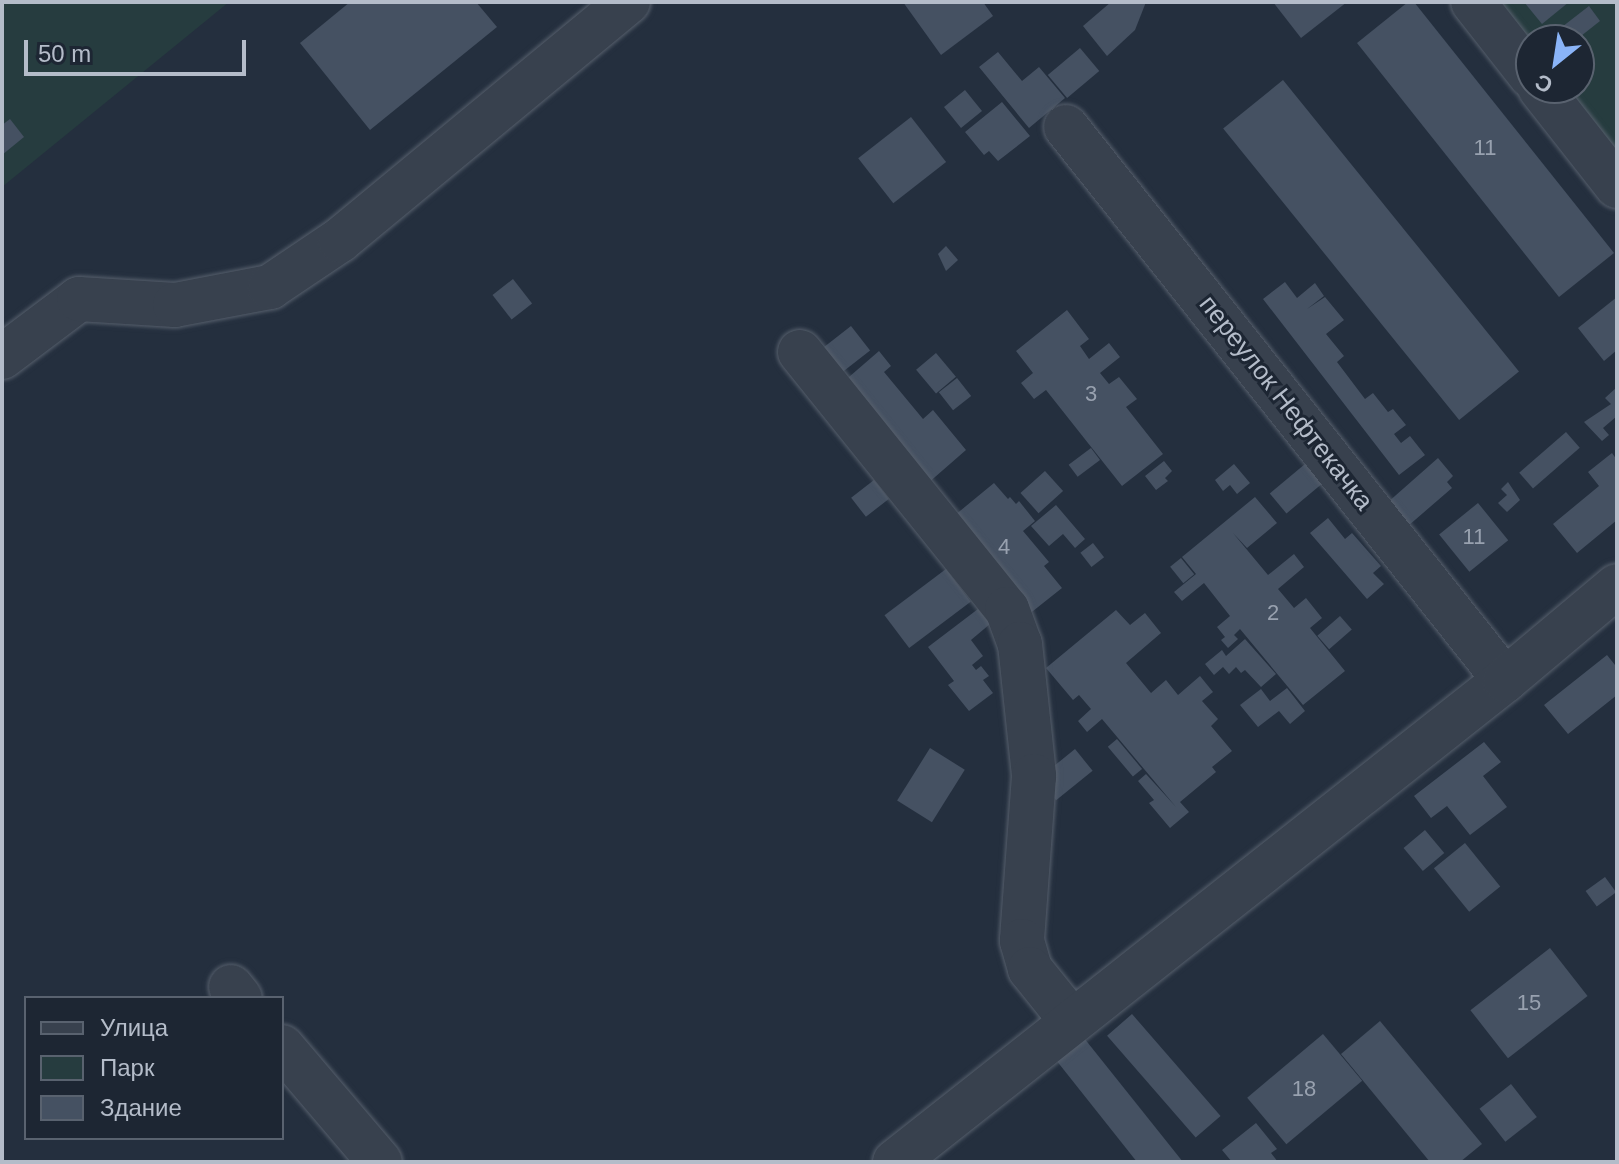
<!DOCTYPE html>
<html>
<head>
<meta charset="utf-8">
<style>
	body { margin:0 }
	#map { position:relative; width:1619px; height:1164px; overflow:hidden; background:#242f3e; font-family:Arial,sans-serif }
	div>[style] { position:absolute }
	.green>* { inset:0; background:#263c3f }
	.building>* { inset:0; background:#455162; transform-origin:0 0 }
	.roads { filter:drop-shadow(0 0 2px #565f6c) drop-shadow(0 0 2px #565f6c) }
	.minor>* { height:44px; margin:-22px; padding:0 22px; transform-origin:22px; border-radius:22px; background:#38414e }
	span { translate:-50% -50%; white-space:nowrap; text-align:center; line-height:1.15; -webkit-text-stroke:6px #1d2633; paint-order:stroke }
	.number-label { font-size:22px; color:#98a1af }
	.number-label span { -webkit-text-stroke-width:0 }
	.street-label { font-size:26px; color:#b4bcc9 }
	.frame { position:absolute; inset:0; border:4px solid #b4bcc9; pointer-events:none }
	.legend { position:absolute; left:24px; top:996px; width:260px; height:144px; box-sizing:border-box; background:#1d2633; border:2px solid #59626f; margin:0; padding:10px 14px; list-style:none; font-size:24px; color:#b4bcc9 }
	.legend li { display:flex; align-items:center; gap:16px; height:40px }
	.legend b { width:40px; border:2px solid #59626f }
	.north { position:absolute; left:1515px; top:24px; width:80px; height:80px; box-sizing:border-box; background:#1d2633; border:2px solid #59626f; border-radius:50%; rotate:210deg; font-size:22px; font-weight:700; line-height:32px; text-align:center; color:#b4bcc9 }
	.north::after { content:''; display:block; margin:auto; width:28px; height:36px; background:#8ab4f8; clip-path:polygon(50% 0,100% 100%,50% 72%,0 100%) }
	.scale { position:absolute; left:24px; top:40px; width:222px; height:36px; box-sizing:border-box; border:4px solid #b4bcc9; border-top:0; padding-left:10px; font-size:24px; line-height:28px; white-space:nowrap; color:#b4bcc9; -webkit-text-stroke:6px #1d2633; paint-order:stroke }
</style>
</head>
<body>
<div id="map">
	<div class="green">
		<div style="clip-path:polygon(2px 2px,229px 2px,2px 187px)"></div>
		<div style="clip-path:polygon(1480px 2px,1617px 2px,1617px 176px,1548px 88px,1579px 88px,1579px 40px,1531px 40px,1531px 67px)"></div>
	</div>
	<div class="building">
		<div style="clip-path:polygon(350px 2px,476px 2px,497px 27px,370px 130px,300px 43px)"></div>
		<div style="clip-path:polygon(903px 2px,983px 2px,993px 16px,941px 55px)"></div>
		<div style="clip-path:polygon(1111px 2px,1146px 2px,1135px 30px,1107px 56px,1083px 26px)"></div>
		<div style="clip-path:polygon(1273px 2px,1347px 2px,1301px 38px)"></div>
		<div style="clip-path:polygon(1408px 2px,1414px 2px,1614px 253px,1559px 297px,1357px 43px)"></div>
		<div style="clip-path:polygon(1524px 2px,1569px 2px,1542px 24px)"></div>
		<div style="clip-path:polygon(1589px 6px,1600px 21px,1576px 40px,1552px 40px,1549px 37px)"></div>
		<div style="left:1080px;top:48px;width:30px;height:42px;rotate:50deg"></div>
		<div style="clip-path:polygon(998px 52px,1022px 81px,1039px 67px,1065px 98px,1029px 128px,979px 67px)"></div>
		<div style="left:1283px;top:80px;width:375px;height:77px;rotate:51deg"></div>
		<div style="left:965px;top:90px;width:27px;height:27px;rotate:51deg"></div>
		<div style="clip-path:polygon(1002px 102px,1030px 136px,998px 161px,989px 151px,984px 155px,965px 132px)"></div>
		<div style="left:911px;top:117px;width:57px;height:67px;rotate:52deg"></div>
		<div style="clip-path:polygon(10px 119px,24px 137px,2px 155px,2px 125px)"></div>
		<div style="clip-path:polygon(946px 246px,958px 260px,946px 271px,938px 254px)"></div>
		<div style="left:513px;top:279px;width:31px;height:26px;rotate:52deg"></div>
		<div style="clip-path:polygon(1285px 282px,1297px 298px,1315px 283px,1324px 296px,1307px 309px,1325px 297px,1344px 320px,1326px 334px,1344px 356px,1337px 362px,1365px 399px,1373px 393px,1388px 412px,1393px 409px,1406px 425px,1394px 434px,1401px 443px,1410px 436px,1425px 455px,1399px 475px,1263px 299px)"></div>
		<div style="clip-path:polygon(1617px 297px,1617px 350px,1604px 361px,1578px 328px)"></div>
		<div style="clip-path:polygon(1067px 310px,1089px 339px,1080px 346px,1089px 359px,1109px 343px,1120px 357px,1100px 373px,1109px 384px,1119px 377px,1137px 399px,1126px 407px,1163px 454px,1122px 486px,1046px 390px,1034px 399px,1021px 383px,1033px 373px,1016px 351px)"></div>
		<div style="left:851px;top:326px;width:31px;height:48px;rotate:52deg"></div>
		<div style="clip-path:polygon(879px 351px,891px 366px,884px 372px,923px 419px,933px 410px,966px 450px,927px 484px,842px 383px)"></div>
		<div style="left:936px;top:353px;width:31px;height:26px;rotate:50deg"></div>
		<div style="left:957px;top:378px;width:23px;height:23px;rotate:52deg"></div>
		<div style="clip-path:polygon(1617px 387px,1617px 416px,1603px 428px,1609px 435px,1602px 441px,1584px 422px,1611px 404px,1605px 398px)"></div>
		<div style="left:1566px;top:432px;width:21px;height:62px;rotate:49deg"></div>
		<div style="left:1091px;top:448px;width:15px;height:28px;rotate:53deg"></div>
		<div style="clip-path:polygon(1612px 453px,1617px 460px,1617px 520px,1577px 553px,1553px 524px,1599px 486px,1588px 472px)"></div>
		<div style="clip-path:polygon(1438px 458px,1453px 476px,1447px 482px,1452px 488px,1408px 526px,1387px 503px)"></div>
		<div style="clip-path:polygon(1164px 461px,1172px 471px,1165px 478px,1168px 481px,1156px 490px,1145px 476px)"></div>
		<div style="clip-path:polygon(1234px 464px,1250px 483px,1237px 494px,1230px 485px,1223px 491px,1215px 480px)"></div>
		<div style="left:1305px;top:464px;width:26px;height:46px;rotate:50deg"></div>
		<div style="left:1045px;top:471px;width:27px;height:33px;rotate:48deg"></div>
		<div style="left:874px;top:480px;width:24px;height:29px;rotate:52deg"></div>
		<div style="clip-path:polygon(1508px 482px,1520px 500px,1507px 512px,1498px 503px,1507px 495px,1501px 489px)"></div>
		<div style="clip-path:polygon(994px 483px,1008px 499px,1010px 497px,1016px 504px,1019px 501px,1035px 521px,1023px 531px,1049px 562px,1044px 566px,1062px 588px,1028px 615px,949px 520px)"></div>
		<div style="clip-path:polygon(1255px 497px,1277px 523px,1247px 548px,1233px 533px,1268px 575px,1294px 554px,1304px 567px,1278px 589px,1294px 608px,1306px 598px,1322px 618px,1310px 628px,1345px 671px,1303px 705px,1240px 629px,1234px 635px,1238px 639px,1228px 648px,1221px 640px,1225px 637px,1217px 627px,1230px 616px,1204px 583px,1182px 601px,1174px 592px,1196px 574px,1182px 557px)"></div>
		<div style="left:1478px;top:503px;width:48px;height:50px;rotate:51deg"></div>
		<div style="clip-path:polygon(1056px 505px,1085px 539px,1075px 548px,1063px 534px,1049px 546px,1031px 526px)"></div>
		<div style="clip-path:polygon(1328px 518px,1345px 539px,1352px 533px,1381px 566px,1373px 573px,1384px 584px,1367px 599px,1310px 533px)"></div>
		<div style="left:1093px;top:543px;width:18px;height:16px;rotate:52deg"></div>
		<div style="left:1181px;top:558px;width:21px;height:14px;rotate:51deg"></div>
		<div style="left:946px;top:569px;width:41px;height:77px;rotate:53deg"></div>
		<div style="clip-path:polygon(978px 609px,990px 624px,971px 640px,983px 656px,972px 665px,976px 670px,981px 666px,989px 676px,983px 680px,993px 693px,969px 711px,948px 685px,954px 681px,928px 647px)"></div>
		<div style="clip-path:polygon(1116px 610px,1130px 625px,1145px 613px,1161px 633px,1126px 663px,1151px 693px,1166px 680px,1178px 695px,1200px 676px,1213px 692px,1202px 701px,1218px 719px,1211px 726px,1232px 751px,1212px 767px,1216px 772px,1180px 802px,1189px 812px,1170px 828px,1149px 803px,1154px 800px,1138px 781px,1146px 774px,1176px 807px,1102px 719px,1087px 732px,1078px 721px,1091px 709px,1079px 695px,1073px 700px,1046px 668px)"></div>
		<div style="left:1340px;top:616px;width:18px;height:30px;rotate:49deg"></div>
		<div style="clip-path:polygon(1245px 639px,1276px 674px,1261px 687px,1245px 670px,1241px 673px,1236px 667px,1229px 674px,1223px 667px,1214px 675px,1205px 664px,1222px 650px,1226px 656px)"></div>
		<div style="clip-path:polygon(1607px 655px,1615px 665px,1617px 663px,1617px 695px,1568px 734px,1544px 705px)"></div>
		<div style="clip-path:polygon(1287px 688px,1305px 711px,1290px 724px,1279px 711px,1258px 727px,1240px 705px,1261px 689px,1270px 701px)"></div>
		<div style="left:1117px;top:739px;width:39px;height:12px;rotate:50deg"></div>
		<div style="clip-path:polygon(1484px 742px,1501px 762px,1483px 776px,1507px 807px,1470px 835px,1447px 806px,1431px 818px,1414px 796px)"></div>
		<div style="left:930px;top:748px;width:41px;height:62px;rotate:32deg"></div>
		<div style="left:1075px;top:749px;width:28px;height:47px;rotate:51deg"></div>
		<div style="left:1425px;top:830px;width:30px;height:28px;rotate:50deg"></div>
		<div style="left:1465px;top:843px;width:56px;height:40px;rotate:51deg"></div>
		<div style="left:1605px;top:877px;width:19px;height:24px;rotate:54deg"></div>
		<div style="left:1550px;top:948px;width:61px;height:101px;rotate:52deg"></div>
		<div style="left:1132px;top:1014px;width:135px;height:33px;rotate:49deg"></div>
		<div style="clip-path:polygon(1380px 1021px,1482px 1144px,1460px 1162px,1430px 1162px,1341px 1054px)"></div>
		<div style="left:1323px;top:1034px;width:61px;height:99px;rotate:50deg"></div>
		<div style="clip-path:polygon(1084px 1038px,1183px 1162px,1137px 1162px,1056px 1060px)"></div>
		<div style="left:1511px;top:1084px;width:42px;height:40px;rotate:52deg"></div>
		<div style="clip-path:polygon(1256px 1123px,1277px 1149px,1271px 1153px,1278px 1162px,1232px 1162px,1222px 1150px)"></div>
	</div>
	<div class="roads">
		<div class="minor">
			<div style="left:1473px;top:2px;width:94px;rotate:51.9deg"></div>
			<div style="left:1540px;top:88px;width:125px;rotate:51.8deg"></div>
			<div style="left:1066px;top:127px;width:706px;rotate:51.56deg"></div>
			<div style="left:800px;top:352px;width:330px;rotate:51.2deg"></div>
			<div style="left:1007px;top:609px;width:37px;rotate:70deg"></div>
			<div style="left:1020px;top:644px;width:133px;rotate:83.9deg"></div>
			<div style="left:1034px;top:776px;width:165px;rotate:94.2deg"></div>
			<div style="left:1022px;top:941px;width:29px;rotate:74deg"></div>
			<div style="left:1030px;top:969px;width:65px;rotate:51.2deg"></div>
			<div style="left:2px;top:357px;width:96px;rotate:-37deg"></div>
			<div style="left:79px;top:299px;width:96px;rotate:3.6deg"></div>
			<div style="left:175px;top:305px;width:97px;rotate:-10.7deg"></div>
			<div style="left:270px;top:287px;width:84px;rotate:-33.9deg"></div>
			<div style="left:340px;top:240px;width:374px;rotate:-39.6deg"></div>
			<div style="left:231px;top:987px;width:14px;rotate:51deg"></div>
			<div style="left:282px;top:1047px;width:151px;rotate:49.6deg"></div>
			<div style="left:895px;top:1162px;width:777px;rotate:-38.31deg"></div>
			<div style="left:1505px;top:680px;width:146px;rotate:-40deg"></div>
		</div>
	</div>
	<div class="number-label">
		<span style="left:1485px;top:148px">11</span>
		<span style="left:1091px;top:394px">3</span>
		<span style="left:1474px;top:537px">11</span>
		<span style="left:1004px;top:547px">4</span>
		<span style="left:1273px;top:613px">2</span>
		<span style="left:1529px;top:1003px">15</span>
		<span style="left:1304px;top:1089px">18</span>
	</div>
	<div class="street-label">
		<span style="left:1286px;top:403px;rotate:52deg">переулок Нефтекачка</span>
	</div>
	<div class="frame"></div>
	<ul class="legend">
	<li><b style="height:10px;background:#38414e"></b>Улица</li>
	<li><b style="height:22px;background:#263c3f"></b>Парк</li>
	<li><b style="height:22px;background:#455162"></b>Здание</li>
	</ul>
	<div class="north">С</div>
	<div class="scale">50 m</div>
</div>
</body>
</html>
